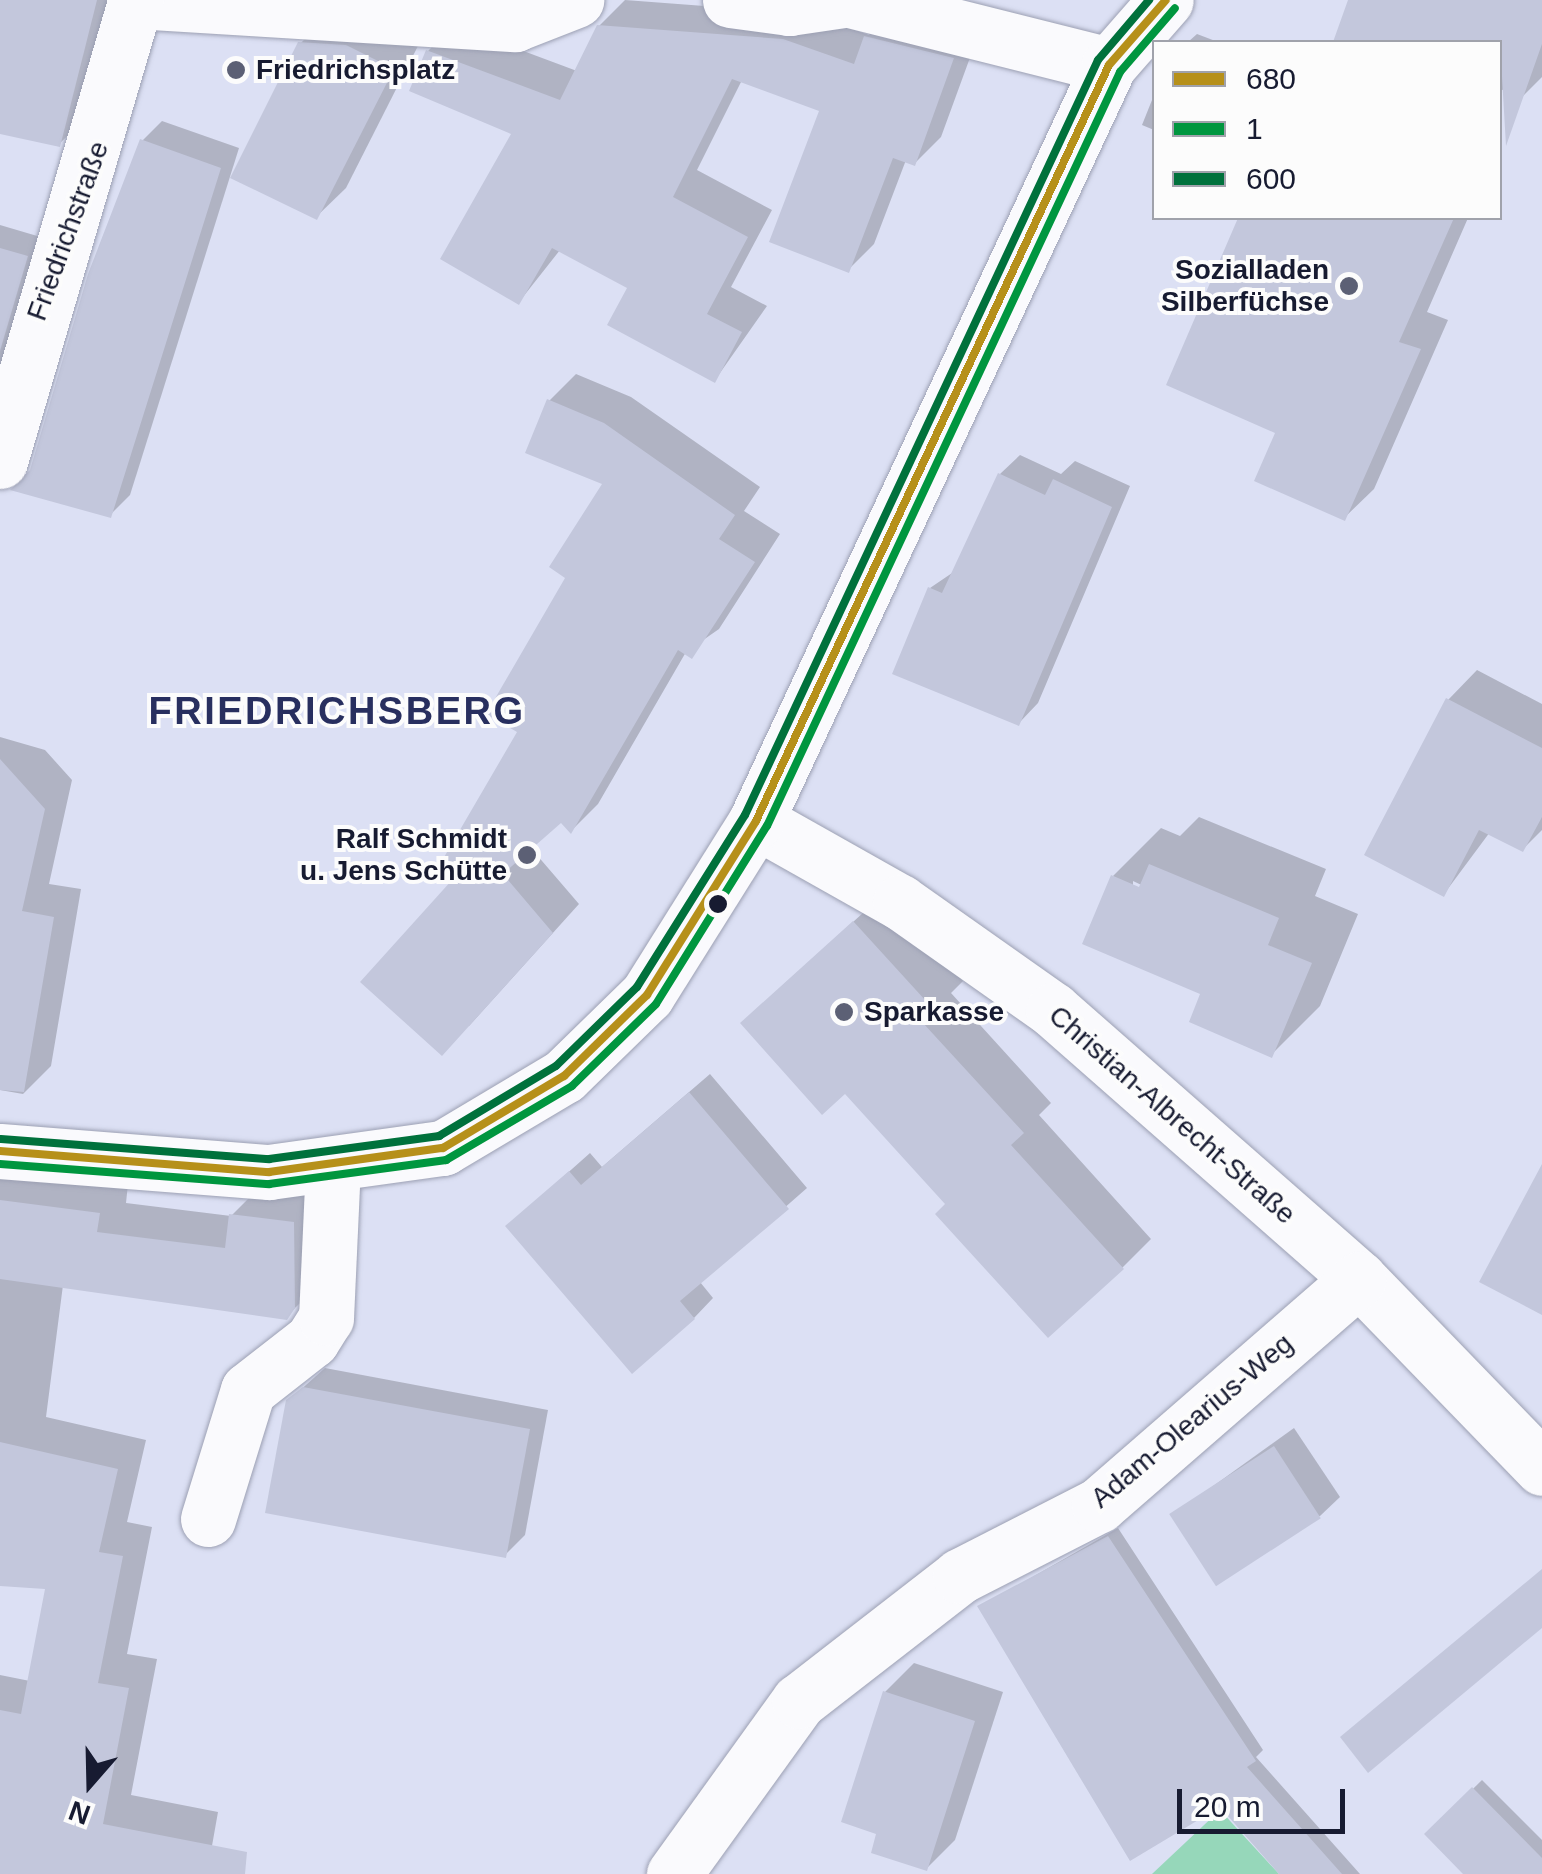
<!DOCTYPE html>
<html>
<head>
<meta charset="utf-8">
<style>
	body { margin:0 }
	#map { position:relative; width:1542px; height:1874px; overflow:hidden; background:#dce0f4; font-family:Helvetica,sans-serif }
	div>[style] { position:absolute }
	.green>* { inset:0; background:#96d7ba }
	.shadow>* { inset:0; background:#0003 }
	.building>* { inset:0; background:#c3c7dc; transform-origin:0 0 }
	.roads { filter:drop-shadow(0 0 2px #9ca0b3) drop-shadow(0 0 2px #9ca0b3) }
	.minor>* { height:55px; margin:-27.5px; padding:0 27.5px; transform-origin:27.5px; border-radius:27.5px; background:#fafafd }
	.bus-1>* { height:8px; margin:-4px; padding:0 4px; transform-origin:4px; border-radius:4px; background:#b6901a }
	.bus-2>* { height:8px; margin:-4px; padding:0 4px; transform-origin:4px; border-radius:4px; background:#00963f }
	.bus-3>* { height:8px; margin:-4px; padding:0 4px; transform-origin:4px; border-radius:4px; background:#00713c }
	.dots>* { width:28px; height:28px; translate:-50% -50%; box-sizing:border-box; border:5px solid #fcfcfc; border-radius:50% }
	span { translate:-50% -50%; white-space:nowrap; text-align:center; line-height:1.15; -webkit-text-stroke:8px #fcfcfc; paint-order:stroke }
	.poi-label { font-size:28px; color:#171b31; font-weight:700 }
	.left { translate:0 -50%; text-align:left }
	.right { translate:-100% -50%; text-align:right }
	.street-label { font-size:28px; color:#171b31 }
	.district-label { font-size:38px; color:#282f5f; font-weight:700; letter-spacing:2.5px }
	.legend { position:absolute; left:1152px; top:40px; width:350px; height:180px; box-sizing:border-box; background:#fcfcfc; border:2px solid #a0a2ab; margin:0; padding:12px 18px; list-style:none; font-size:30px; color:#171b31 }
	.legend li { display:flex; align-items:center; gap:20px; height:50px }
	.legend b { width:50px; border:2px solid #a0a2ab }
	.north { position:absolute; left:40px; top:1734px; width:100px; height:100px; -webkit-text-stroke:8px #fcfcfc; paint-order:stroke; rotate:200deg; font-size:28px; font-weight:700; line-height:40px; text-align:center; color:#171b31 }
	.north::after { content:''; display:block; margin:auto; width:35px; height:45px; background:#171b31; clip-path:polygon(50% 0,100% 100%,50% 72%,0 100%) }
	.scale { position:absolute; left:1177px; top:1789px; width:168px; height:45px; box-sizing:border-box; border:5px solid #171b31; border-top:0; padding-left:12px; font-size:30px; line-height:35px; white-space:nowrap; color:#171b31; -webkit-text-stroke:8px #fcfcfc; paint-order:stroke }
</style>
</head>
<body>
<div id="map">
	<div class="green">
		<div style="clip-path:polygon(1220px 1810px,1279px 1874px,1152px 1874px)"></div>
	</div>
	<div class="shadow">
		<div style="clip-path:polygon(0 0,116px 0,78px 126px,59px 144px,0 132px)"></div>
		<div style="clip-path:polygon(625px 0,810px 14px,869px 35px,893px 11px,979px 33px,941px 137px,915px 163px,906px 160px,874px 244px,848px 270px,822px 109px,742px 80px,697px 170px,772px 210px,731px 287px,767px 306px,715px 380px,631px 286px,560px 250px,519px 302px,515px 133px,428px 51px,454px 25px,577px 71px,598px 27px)"></div>
		<div style="clip-path:polygon(1350px 0,1542px 0,1542px 77px,1522px 97px,1500px 89px,1500px 42px,1385px 42px)"></div>
		<div style="clip-path:polygon(329px 14px,421px 40px,346px 188px,316px 217px,300px 44px)"></div>
		<div style="clip-path:polygon(1197px 34px,1218px 42px,1188px 42px)"></div>
		<div style="clip-path:polygon(1154px 95px,1154px 130px,1142px 125px)"></div>
		<div style="clip-path:polygon(162px 121px,239px 148px,130px 495px,110px 515px,32px 471px,142px 141px)"></div>
		<div style="clip-path:polygon(1241px 218px,1468px 218px,1427px 312px,1448px 320px,1374px 489px,1344px 518px,1278px 431px,1169px 384px)"></div>
		<div style="clip-path:polygon(0 225px,44px 238px,0 389px)"></div>
		<div style="clip-path:polygon(576px 374px,631px 397px,760px 487px,744px 511px,780px 534px,719px 629px,686px 652px,598px 804px,571px 831px,561px 820px,530px 847px,579px 904px,469px 1026px,456px 880px,520px 731px,606px 483px,549px 401px)"></div>
		<div style="clip-path:polygon(1020px 455px,1061px 474px,1075px 461px,1130px 486px,1038px 703px,1019px 723px,930px 588px,955px 571px,1000px 474px)"></div>
		<div style="clip-path:polygon(1477px 670px,1542px 704px,1542px 830px,1523px 849px,1490px 832px,1444px 894px,1448px 700px)"></div>
		<div style="clip-path:polygon(0 737px,45px 750px,72px 780px,49px 884px,81px 889px,51px 1066px,23px 1094px,0 1090px)"></div>
		<div style="clip-path:polygon(evenodd,1199px 817px,1326px 869px,1315px 896px,1358px 914px,1320px 1006px,1271px 1055px,1113px 876px,1161px 828px,1180px 836px,1199px 817px,1133px 881px,1152px 890px,1133px 887px,1133px 881px)"></div>
		<div style="clip-path:polygon(884px 894px,963px 981px,951px 993px,1051px 1103px,1039px 1115px,1151px 1239px,1122px 1268px,948px 1204px,781px 987px)"></div>
		<div style="clip-path:polygon(710px 1074px,807px 1188px,700px 1282px,713px 1298px,694px 1318px,508px 1226px,590px 1153px,602px 1167px)"></div>
		<div style="clip-path:polygon(0 1168px,128px 1184px,126px 1203px,231px 1216px,261px 1186px,323px 1193px,316px 1287px,286px 1317px,63px 1285px,46px 1417px,146px 1440px,127px 1522px,152px 1527px,127px 1654px,157px 1659px,131px 1795px,218px 1812px,207px 1874px,0 1874px,0 1675px,30px 1681px,47px 1589px,0 1507px)"></div>
		<div style="clip-path:polygon(325px 1368px,548px 1410px,525px 1535px,505px 1555px,288px 1401px)"></div>
		<div style="clip-path:polygon(1294px 1428px,1340px 1497px,1320px 1516px,1173px 1515px)"></div>
		<div style="clip-path:polygon(1118px 1528px,1263px 1750px,1256px 1757px,1360px 1874px,1282px 1874px,1220px 1804px,980px 1607px)"></div>
		<div style="clip-path:polygon(914px 1663px,1003px 1692px,955px 1840px,926px 1869px,879px 1832px,885px 1692px)"></div>
		<div style="clip-path:polygon(1482px 1780px,1542px 1840px,1542px 1874px,1466px 1874px,1427px 1834px)"></div>
	</div>
	<div class="building">
		<div style="clip-path:polygon(0 0,97px 0,60px 147px,0 134px)"></div>
		<div style="clip-path:polygon(1348px 0,1542px 0,1542px 44px,1506px 146px,1500px 42px,1333px 42px)"></div>
		<div style="clip-path:polygon(597px 25px,783px 39px,854px 64px,864px 36px,954px 58px,915px 166px,893px 158px,849px 273px,769px 242px,819px 111px,732px 79px,673px 197px,748px 237px,707px 314px,742px 332px,715px 383px,607px 325px,627px 288px,552px 248px,519px 305px,440px 259px,511px 134px,409px 91px,426px 50px,560px 100px)"></div>
		<div style="clip-path:polygon(298px 42px,346px 45px,394px 69px,317px 220px,230px 178px)"></div>
		<div style="clip-path:polygon(140px 139px,221px 168px,111px 518px,10px 490px,30px 470px,88px 274px)"></div>
		<div style="clip-path:polygon(1238px 218px,1454px 218px,1399px 342px,1421px 349px,1345px 521px,1254px 481px,1275px 433px,1166px 385px)"></div>
		<div style="clip-path:polygon(0 248px,28px 256px,0 351px)"></div>
		<div style="clip-path:polygon(547px 399px,604px 423px,735px 515px,719px 539px,755px 562px,692px 659px,678px 650px,571px 834px,561px 823px,503px 874px,553px 933px,442px 1056px,360px 982px,452px 880px,436px 871px,517px 732px,486px 714px,565px 578px,549px 567px,602px 484px,525px 453px)"></div>
		<div style="clip-path:polygon(998px 473px,1045px 495px,1053px 479px,1112px 507px,1019px 726px,892px 674px,928px 587px,942px 593px)"></div>
		<div style="clip-path:polygon(1446px 698px,1542px 748px,1542px 817px,1523px 852px,1479px 830px,1444px 897px,1364px 855px)"></div>
		<div style="clip-path:polygon(0 759px,45px 809px,22px 911px,54px 917px,24px 1092px,0 1090px)"></div>
		<div style="clip-path:polygon(1149px 864px,1279px 918px,1268px 945px,1312px 963px,1272px 1058px,1189px 1022px,1200px 994px,1082px 944px,1111px 875px,1139px 887px)"></div>
		<div style="clip-path:polygon(853px 921px,936px 1012px,923px 1023px,1024px 1133px,1011px 1145px,1124px 1269px,1048px 1338px,935px 1214px,945px 1204px,845px 1094px,822px 1115px,740px 1023px)"></div>
		<div style="clip-path:polygon(689px 1092px,789px 1209px,680px 1301px,695px 1319px,632px 1374px,505px 1226px,569px 1171px,581px 1185px)"></div>
		<div style="clip-path:polygon(1542px 1164px,1542px 1315px,1479px 1282px)"></div>
		<div style="clip-path:polygon(0 1200px,100px 1213px,97px 1232px,225px 1248px,229px 1214px,294px 1222px,295px 1308px,287px 1320px,0 1279px)"></div>
		<div style="clip-path:polygon(303px 1387px,530px 1429px,506px 1558px,265px 1513px,286px 1400px)"></div>
		<div style="clip-path:polygon(0 1442px,118px 1469px,99px 1552px,123px 1556px,98px 1683px,129px 1688px,103px 1824px,247px 1852px,245px 1874px,0 1874px,0 1710px,21px 1714px,45px 1589px,0 1586px)"></div>
		<div style="left:1274px;top:1446px;width:86px;height:125px;rotate:57deg"></div>
		<div style="clip-path:polygon(1108px 1536px,1256px 1761px,1247px 1767px,1342px 1874px,1279px 1874px,1220px 1807px,1130px 1861px,977px 1606px)"></div>
		<div style="clip-path:polygon(1542px 1569px,1542px 1628px,1368px 1773px,1340px 1737px)"></div>
		<div style="clip-path:polygon(883px 1691px,975px 1721px,927px 1871px,871px 1853px,876px 1834px,841px 1822px)"></div>
		<div style="clip-path:polygon(1472px 1787px,1542px 1858px,1542px 1874px,1463px 1874px,1424px 1834px)"></div>
	</div>
	<div class="roads">
		<div class="minor">
			<div style="left:730px;top:0;width:60px;rotate:7.7deg"></div>
			<div style="left:789px;top:8px;width:55px;rotate:-8.4deg"></div>
			<div style="left:850px;top:0;width:267px;rotate:14.1deg"></div>
			<div style="left:136px;top:1px;width:380px;rotate:3.5deg"></div>
			<div style="left:515px;top:24px;width:66px;rotate:-21.5deg"></div>
			<div style="left:0;top:461px;width:481px;rotate:-73.6deg"></div>
			<div style="left:756px;top:821px;width:165px;rotate:29.4deg"></div>
			<div style="left:900px;top:902px;width:187px;rotate:35.2deg"></div>
			<div style="left:1053px;top:1010px;width:407px;rotate:41.3deg"></div>
			<div style="left:1359px;top:1279px;width:263px;rotate:45.9deg"></div>
			<div style="left:0;top:1151px;width:270px;rotate:4.5deg"></div>
			<div style="left:269px;top:1172px;width:176px;rotate:-7.9deg"></div>
			<div style="left:443px;top:1148px;width:141px;rotate:-30.8deg"></div>
			<div style="left:564px;top:1076px;width:116px;rotate:-44.3deg"></div>
			<div style="left:647px;top:995px;width:205px;rotate:-57.9deg"></div>
			<div style="left:756px;top:821px;width:834px;rotate:-64.97deg"></div>
			<div style="left:1109px;top:65px;width:86px;rotate:-48.8deg"></div>
			<div style="left:208px;top:1519px;width:135px;rotate:-72.8deg"></div>
			<div style="left:248px;top:1390px;width:81px;rotate:-38deg"></div>
			<div style="left:312px;top:1340px;width:26px;rotate:-58deg"></div>
			<div style="left:326px;top:1318px;width:154px;rotate:-87.4deg"></div>
			<div style="left:674px;top:1874px;width:213px;rotate:-54.2deg"></div>
			<div style="left:799px;top:1701px;width:204px;rotate:-37.8deg"></div>
			<div style="left:960px;top:1576px;width:156px;rotate:-27.1deg"></div>
			<div style="left:1099px;top:1505px;width:344px;rotate:-41deg"></div>
		</div>
	</div>
	<div class="bus-1">
		<div style="left:0;top:1151px;width:270px;rotate:4.5deg"></div>
		<div style="left:269px;top:1172px;width:176px;rotate:-7.9deg"></div>
		<div style="left:443px;top:1148px;width:141px;rotate:-30.8deg"></div>
		<div style="left:564px;top:1076px;width:116px;rotate:-44.3deg"></div>
		<div style="left:647px;top:995px;width:205px;rotate:-57.9deg"></div>
		<div style="left:756px;top:821px;width:834px;rotate:-64.97deg"></div>
		<div style="left:1109px;top:65px;width:86px;rotate:-48.8deg"></div>
	</div>
	<div class="bus-2">
		<div style="left:0;top:1164px;width:270px;rotate:4.3deg"></div>
		<div style="left:269px;top:1184px;width:179px;rotate:-7.7deg"></div>
		<div style="left:446px;top:1160px;width:146px;rotate:-30.4deg"></div>
		<div style="left:572px;top:1086px;width:117px;rotate:-44.3deg"></div>
		<div style="left:656px;top:1004px;width:210px;rotate:-58.1deg"></div>
		<div style="left:767px;top:826px;width:833px;rotate:-64.91deg"></div>
		<div style="left:1120px;top:72px;width:84px;rotate:-49.3deg"></div>
	</div>
	<div class="bus-3">
		<div style="left:1px;top:1139px;width:269px;rotate:4.3deg"></div>
		<div style="left:269px;top:1159px;width:172px;rotate:-7.7deg"></div>
		<div style="left:439px;top:1136px;width:136px;rotate:-30.9deg"></div>
		<div style="left:556px;top:1066px;width:113px;rotate:-44.3deg"></div>
		<div style="left:637px;top:987px;width:203px;rotate:-57.9deg"></div>
		<div style="left:745px;top:815px;width:833px;rotate:-64.94deg"></div>
		<div style="left:1098px;top:60px;width:79px;rotate:-49.6deg"></div>
	</div>
	<div class="dots">
		<div style="left:236px;top:70px;background:#5c6075"></div>
		<div style="left:1349px;top:286px;background:#5c6075"></div>
		<div style="left:527px;top:855px;background:#5c6075"></div>
		<div style="left:718px;top:904px;background:#171b31"></div>
		<div style="left:844px;top:1012px;background:#5c6075"></div>
	</div>
	<div class="poi-label">
		<span class="left" style="left:256px;top:70px">Friedrichsplatz</span>
		<span class="right" style="left:1329px;top:286px">Sozialladen<br>Silberfüchse</span>
		<span class="right" style="left:507px;top:855px">Ralf Schmidt<br>u. Jens Schütte</span>
		<span class="left" style="left:864px;top:1012px">Sparkasse</span>
	</div>
	<div class="street-label">
		<span style="left:68px;top:231px;rotate:-70deg">Friedrichstraße</span>
		<span style="left:1172px;top:1115px;rotate:41deg">Christian-Albrecht-Straße</span>
		<span style="left:1192px;top:1421px;rotate:-40deg">Adam-Olearius-Weg</span>
	</div>
	<div class="district-label">
		<span style="left:337px;top:712px">FRIEDRICHSBERG</span>
	</div>
	<ul class="legend">
	<li><b style="height:12px;background:#b6901a"></b>680</li>
	<li><b style="height:12px;background:#00963f"></b>1</li>
	<li><b style="height:12px;background:#00713c"></b>600</li>
	</ul>
	<div class="north">N</div>
	<div class="scale">20 m</div>
</div>
</body>
</html>
